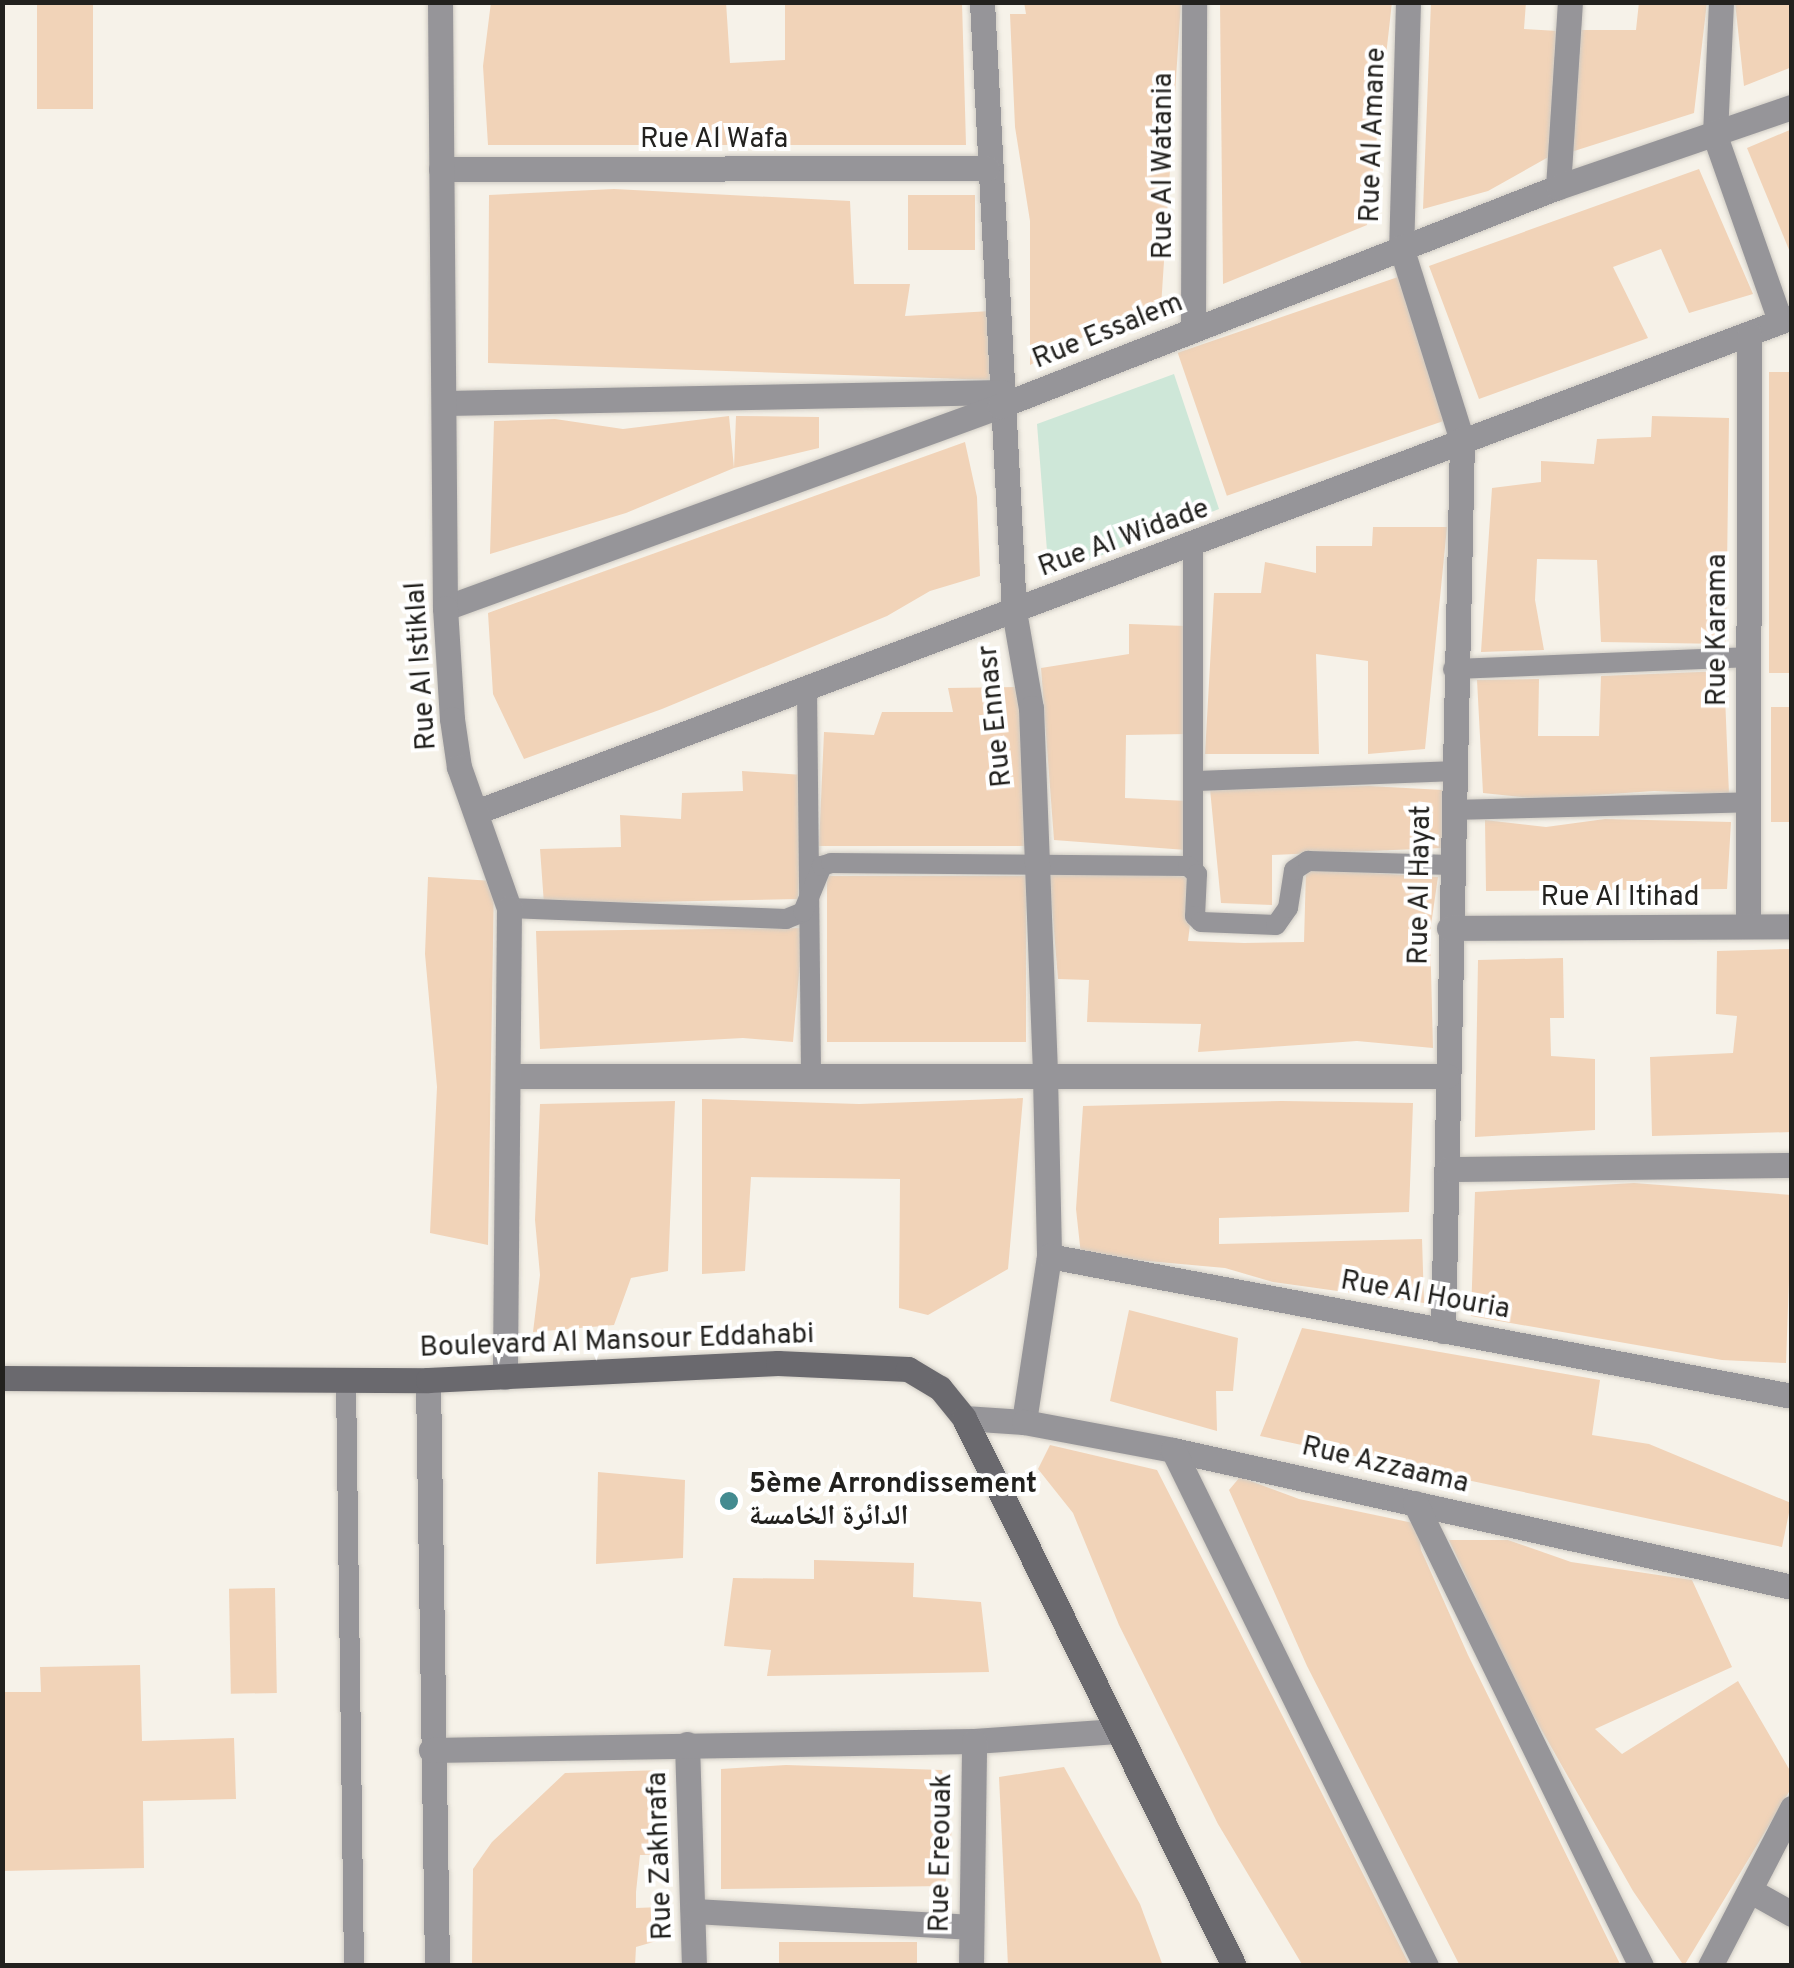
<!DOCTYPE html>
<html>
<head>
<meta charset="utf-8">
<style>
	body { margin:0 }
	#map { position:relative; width:1794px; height:1968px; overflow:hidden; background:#f6f2e9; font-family:Overpass,"Noto Naskh Arabic",sans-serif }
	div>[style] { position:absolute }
	.green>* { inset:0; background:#cee7d8 }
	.building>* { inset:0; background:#f1d3b8; transform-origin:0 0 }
	.roads { filter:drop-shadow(0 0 2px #d0ccc4) drop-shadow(0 0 2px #d0ccc4) }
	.service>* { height:20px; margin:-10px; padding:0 10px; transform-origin:10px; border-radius:10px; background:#969599 }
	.minor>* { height:25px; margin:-12.5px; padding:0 12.5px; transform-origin:12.5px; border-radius:12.5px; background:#969599 }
	.tertiary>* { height:25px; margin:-12.5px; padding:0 12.5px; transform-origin:12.5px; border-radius:12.5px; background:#969599 }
	.secondary>* { height:25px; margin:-12.5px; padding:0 12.5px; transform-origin:12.5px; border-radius:12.5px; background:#6a696e }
	.dots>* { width:28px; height:28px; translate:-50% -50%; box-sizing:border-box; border:5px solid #fff; border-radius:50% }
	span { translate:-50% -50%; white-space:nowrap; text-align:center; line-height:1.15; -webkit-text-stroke:8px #fff; paint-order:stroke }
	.street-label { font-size:28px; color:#22211e }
	.poi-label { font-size:28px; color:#22211e; font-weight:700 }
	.left { translate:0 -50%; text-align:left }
	.frame { position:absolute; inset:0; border:5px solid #22211e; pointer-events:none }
</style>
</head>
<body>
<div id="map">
	<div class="green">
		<div style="clip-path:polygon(1174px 374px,1219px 509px,1049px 576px,1037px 424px)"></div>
	</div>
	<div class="building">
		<div style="left:37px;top:2px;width:56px;height:107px"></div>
		<div style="clip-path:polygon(491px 2px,726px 2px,730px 63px,785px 60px,785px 2px,962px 2px,966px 145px,488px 145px,483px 66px)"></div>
		<div style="clip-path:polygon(1024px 2px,1181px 2px,1161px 307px,1117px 319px,1030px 365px,1030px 221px,1015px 127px,1010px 14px,1026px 14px)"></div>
		<div style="clip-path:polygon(1220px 2px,1392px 2px,1367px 225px,1223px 284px)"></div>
		<div style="clip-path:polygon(1431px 2px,1526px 2px,1524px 29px,1558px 31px,1552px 155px,1488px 191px,1423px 209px)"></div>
		<div style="clip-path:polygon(1639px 2px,1707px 2px,1694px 113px,1571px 152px,1579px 30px,1636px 30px)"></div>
		<div style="clip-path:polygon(1735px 2px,1792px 2px,1792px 67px,1744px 86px)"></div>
		<div style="clip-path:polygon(1792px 129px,1792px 257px,1747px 148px)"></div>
		<div style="clip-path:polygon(1699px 169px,1753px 294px,1689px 313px,1661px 249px,1613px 267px,1648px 338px,1479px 399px,1429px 266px)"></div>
		<div style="clip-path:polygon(614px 189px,850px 201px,854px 284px,910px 284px,905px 316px,991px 311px,993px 380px,488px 363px,489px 195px)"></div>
		<div style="left:908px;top:195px;width:67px;height:55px"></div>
		<div style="left:1398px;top:277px;width:151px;height:233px;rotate:71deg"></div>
		<div style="left:1769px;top:372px;width:23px;height:301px"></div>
		<div style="clip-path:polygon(729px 416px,734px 468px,736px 416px,819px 417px,819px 448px,734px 468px,626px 513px,490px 554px,494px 421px,555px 419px,623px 429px)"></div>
		<div style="clip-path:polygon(1652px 416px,1729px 418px,1726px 644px,1601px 642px,1597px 560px,1537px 559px,1535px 600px,1544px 650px,1481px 652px,1492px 488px,1541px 482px,1541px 461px,1594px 464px,1597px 439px,1651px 437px)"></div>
		<div style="clip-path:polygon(965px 442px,977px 497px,980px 576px,930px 591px,887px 616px,662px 709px,524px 759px,493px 694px,488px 613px)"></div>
		<div style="clip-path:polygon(1373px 527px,1447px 527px,1425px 749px,1368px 754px,1368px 661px,1316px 654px,1319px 754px,1205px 754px,1214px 593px,1261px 593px,1265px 562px,1316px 573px,1316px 546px,1372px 546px)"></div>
		<div style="clip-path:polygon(1129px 624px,1186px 626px,1188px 734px,1126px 735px,1125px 798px,1187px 801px,1186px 850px,1054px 840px,1041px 668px,1129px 654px)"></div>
		<div style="clip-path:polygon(1724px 671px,1729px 794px,1654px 791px,1539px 799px,1483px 793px,1477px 680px,1539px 679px,1538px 736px,1599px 736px,1601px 676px)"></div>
		<div style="clip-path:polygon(1024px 687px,1028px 846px,819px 846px,824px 732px,874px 735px,882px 712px,953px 712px,948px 688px)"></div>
		<div style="left:1771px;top:707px;width:21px;height:115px"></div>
		<div style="clip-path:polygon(742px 771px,804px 775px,798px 899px,544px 904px,540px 849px,621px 847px,620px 815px,681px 819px,682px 793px,743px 791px)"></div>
		<div style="clip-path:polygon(1369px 786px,1443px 790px,1442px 848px,1272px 855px,1272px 905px,1221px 903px,1210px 789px)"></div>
		<div style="clip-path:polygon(1605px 819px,1731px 822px,1727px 889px,1486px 891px,1485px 820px,1546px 827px)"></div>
		<div style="clip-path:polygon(1306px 869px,1438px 877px,1430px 932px,1433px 1048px,1357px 1041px,1198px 1052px,1201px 1024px,1087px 1022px,1089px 980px,1058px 979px,1049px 871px,1196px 877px,1188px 941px,1244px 943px,1304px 942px)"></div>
		<div style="left:827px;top:876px;width:199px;height:166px"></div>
		<div style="clip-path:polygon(428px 877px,494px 881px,488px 1245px,430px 1233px,437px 1087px,425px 954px)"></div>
		<div style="clip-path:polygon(803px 928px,793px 1042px,743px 1038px,540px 1049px,536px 931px)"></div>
		<div style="clip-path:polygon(1792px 949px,1792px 1132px,1652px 1136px,1650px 1057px,1733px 1053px,1737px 1016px,1716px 1014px,1717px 951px)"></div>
		<div style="clip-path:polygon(1563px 958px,1564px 1018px,1550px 1018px,1551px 1056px,1595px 1059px,1595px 1130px,1475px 1137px,1478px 960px)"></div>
		<div style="clip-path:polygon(1023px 1098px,1008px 1269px,928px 1315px,899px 1308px,900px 1179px,751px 1177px,745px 1271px,702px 1274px,702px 1099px,859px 1104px)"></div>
		<div style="clip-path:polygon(675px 1101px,668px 1271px,631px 1278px,614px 1325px,533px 1332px,540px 1275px,535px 1220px,540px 1104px)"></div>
		<div style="clip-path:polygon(1282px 1101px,1413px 1103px,1409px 1212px,1219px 1218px,1219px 1244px,1422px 1239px,1424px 1303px,1273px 1282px,1225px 1268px,1081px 1255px,1076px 1209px,1083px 1106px)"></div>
		<div style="clip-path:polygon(1634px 1183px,1792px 1195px,1786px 1363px,1722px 1360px,1471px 1316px,1475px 1192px)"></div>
		<div style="clip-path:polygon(1129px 1310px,1238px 1338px,1233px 1391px,1216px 1391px,1217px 1431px,1110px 1401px)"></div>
		<div style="clip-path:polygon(1302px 1328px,1600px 1380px,1592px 1435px,1649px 1444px,1791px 1503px,1782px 1547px,1260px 1436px)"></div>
		<div style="clip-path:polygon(1050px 1445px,1157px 1470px,1410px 1966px,1303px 1966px,1218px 1824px,1119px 1625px,1073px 1513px,1038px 1469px)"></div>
		<div style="clip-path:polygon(598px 1472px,685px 1480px,683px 1558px,596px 1564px)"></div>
		<div style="clip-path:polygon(1240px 1477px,1299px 1499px,1418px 1524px,1421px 1550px,1468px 1655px,1621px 1966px,1460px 1966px,1307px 1666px,1229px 1490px)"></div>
		<div style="clip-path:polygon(1449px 1540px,1508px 1540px,1571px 1562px,1692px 1580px,1732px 1667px,1595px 1729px,1622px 1754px,1738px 1681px,1792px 1774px,1792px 1787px,1684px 1966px,1633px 1891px,1520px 1692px)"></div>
		<div style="clip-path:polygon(814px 1560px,914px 1563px,913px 1597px,981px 1602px,989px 1672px,767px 1676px,771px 1650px,724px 1646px,733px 1578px,814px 1579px)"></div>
		<div style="left:275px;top:1588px;width:105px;height:46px;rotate:89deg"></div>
		<div style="clip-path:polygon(140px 1665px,142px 1741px,234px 1738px,236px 1799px,143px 1801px,144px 1868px,2px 1871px,2px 1692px,41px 1692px,40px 1667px)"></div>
		<div style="clip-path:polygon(786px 1765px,942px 1770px,952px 1829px,945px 1886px,721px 1889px,721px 1769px)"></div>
		<div style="clip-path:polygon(1064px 1767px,1140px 1904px,1163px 1966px,1008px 1966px,999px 1777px)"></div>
		<div style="clip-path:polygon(664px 1770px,661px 1855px,640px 1855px,636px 1892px,636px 1908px,661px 1907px,660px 1940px,636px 1947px,635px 1966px,472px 1966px,473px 1869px,492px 1842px,565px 1773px)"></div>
		<div style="left:779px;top:1942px;width:138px;height:24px"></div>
	</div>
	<div class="roads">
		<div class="service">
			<div style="left:1453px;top:669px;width:295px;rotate:-2.3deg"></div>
			<div style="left:807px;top:689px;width:387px;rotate:89.4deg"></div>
			<div style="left:1194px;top:781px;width:259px;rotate:-2.2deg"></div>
			<div style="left:1453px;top:810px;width:296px;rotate:-1.5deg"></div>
			<div style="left:1193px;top:868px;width:321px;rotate:-90deg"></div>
			<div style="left:509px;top:908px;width:277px;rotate:2.3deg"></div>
			<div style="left:786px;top:919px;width:18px;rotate:-22deg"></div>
			<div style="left:803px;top:912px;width:50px;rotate:-67.6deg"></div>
			<div style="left:822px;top:866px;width:9px;rotate:-18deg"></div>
			<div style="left:831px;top:863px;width:357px;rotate:0.5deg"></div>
			<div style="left:1188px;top:866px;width:12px;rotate:42deg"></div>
			<div style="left:1197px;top:874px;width:42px;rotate:92.7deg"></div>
			<div style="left:1195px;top:916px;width:8px;rotate:45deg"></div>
			<div style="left:1201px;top:922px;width:75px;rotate:2.3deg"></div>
			<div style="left:1276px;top:925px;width:21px;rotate:-55deg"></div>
			<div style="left:1288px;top:908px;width:38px;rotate:-81deg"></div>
			<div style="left:1294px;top:870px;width:17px;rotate:-33deg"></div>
			<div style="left:1308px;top:861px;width:144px;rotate:1.6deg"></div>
			<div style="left:346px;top:1380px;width:586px;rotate:89.22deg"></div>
		</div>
		<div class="minor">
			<div style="left:982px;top:2px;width:610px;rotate:86.99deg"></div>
			<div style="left:1014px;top:611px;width:98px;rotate:80.1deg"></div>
			<div style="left:1031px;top:708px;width:368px;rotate:87.8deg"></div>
			<div style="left:1045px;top:1076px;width:180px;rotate:88.7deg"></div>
			<div style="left:1049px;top:1256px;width:168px;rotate:98.6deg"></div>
			<div style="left:1408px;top:2px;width:245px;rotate:91.6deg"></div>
			<div style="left:1401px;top:247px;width:202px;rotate:72.5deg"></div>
			<div style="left:1462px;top:440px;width:891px;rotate:91.22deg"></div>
			<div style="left:1721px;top:2px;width:134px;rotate:92.6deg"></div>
			<div style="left:1715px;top:136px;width:196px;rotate:70.6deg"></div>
			<div style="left:441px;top:169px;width:546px;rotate:-0.1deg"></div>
			<div style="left:1558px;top:187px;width:185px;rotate:-86.3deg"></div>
			<div style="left:1193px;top:330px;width:328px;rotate:-89.8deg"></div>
			<div style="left:446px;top:403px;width:556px;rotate:-1.13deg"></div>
			<div style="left:445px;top:608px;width:591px;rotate:-20deg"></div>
			<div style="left:1000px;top:406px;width:599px;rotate:-21.43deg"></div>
			<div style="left:1558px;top:187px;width:247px;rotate:-18.9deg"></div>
			<div style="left:476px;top:812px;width:1406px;rotate:-20.61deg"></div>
			<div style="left:1748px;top:926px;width:592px;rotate:-89.9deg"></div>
			<div style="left:1449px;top:928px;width:343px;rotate:-0.3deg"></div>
			<div style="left:509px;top:1076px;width:938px"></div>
			<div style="left:1448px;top:1169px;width:344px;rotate:-0.7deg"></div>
			<div style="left:1049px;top:1256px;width:756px;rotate:10.67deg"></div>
			<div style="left:428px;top:1380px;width:586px;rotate:89.12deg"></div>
			<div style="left:964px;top:1418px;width:60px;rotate:3.8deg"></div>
			<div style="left:1024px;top:1422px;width:152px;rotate:10.6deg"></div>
			<div style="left:1173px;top:1450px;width:634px;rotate:12.48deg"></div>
			<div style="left:1173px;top:1450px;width:575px;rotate:63.88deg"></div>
			<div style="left:1415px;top:1503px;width:515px;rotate:63.98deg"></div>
			<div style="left:687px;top:1744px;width:222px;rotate:88.2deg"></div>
			<div style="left:431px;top:1750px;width:543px;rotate:-0.95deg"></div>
			<div style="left:974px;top:1741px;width:143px;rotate:-4deg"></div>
			<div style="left:1751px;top:1891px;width:47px;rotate:29.3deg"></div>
			<div style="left:694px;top:1911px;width:275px;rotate:3.3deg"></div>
			<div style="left:971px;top:1966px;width:225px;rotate:-89.2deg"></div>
			<div style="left:1710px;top:1966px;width:178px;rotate:-62.6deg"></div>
		</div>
		<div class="tertiary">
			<div style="left:440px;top:2px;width:606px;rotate:89.53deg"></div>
			<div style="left:445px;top:608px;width:111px;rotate:86.4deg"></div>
			<div style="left:452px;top:719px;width:49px;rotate:81.7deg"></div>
			<div style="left:459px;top:767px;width:150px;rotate:70.5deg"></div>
			<div style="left:509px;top:908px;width:469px;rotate:90.5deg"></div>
		</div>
		<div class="secondary">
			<div style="left:2px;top:1378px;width:426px;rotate:0.3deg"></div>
			<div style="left:428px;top:1380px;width:350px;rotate:-2.8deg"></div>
			<div style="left:778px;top:1363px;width:130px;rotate:2.6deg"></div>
			<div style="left:908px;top:1369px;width:37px;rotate:31deg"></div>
			<div style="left:940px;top:1388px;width:38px;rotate:51deg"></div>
			<div style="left:964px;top:1418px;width:611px;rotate:63.77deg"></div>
		</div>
	</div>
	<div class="dots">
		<div style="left:729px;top:1501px;background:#438b90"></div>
	</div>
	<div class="street-label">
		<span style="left:1374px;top:135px;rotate:-88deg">Rue Al Amane</span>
		<span style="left:714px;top:140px">Rue Al Wafa</span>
		<span style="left:1164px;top:166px;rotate:-90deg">Rue Al Watania</span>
		<span style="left:1108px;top:332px;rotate:-22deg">Rue Essalem</span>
		<span style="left:1124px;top:539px;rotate:-20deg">Rue Al Widade</span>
		<span style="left:1718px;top:630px;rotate:-90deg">Rue Karama</span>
		<span style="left:422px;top:666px;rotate:-94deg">Rue Al Istiklal</span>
		<span style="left:996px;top:716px;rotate:-96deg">Rue Ennasr</span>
		<span style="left:1421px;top:885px;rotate:-89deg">Rue Al Hayat</span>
		<span style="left:1620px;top:898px">Rue Al Itihad</span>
		<span style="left:1425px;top:1296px;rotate:10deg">Rue Al Houria</span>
		<span style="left:617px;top:1342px;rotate:-2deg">Boulevard Al Mansour Eddahabi</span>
		<span style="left:1385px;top:1466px;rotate:13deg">Rue Azzaama</span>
		<span style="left:942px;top:1853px;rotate:-89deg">Rue Ereouak</span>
		<span style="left:661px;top:1856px;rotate:-92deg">Rue Zakhrafa</span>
	</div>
	<div class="poi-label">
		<span class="left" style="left:749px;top:1501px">5ème Arrondissement<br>الدائرة الخامسة</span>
	</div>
	<div class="frame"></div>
</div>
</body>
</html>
